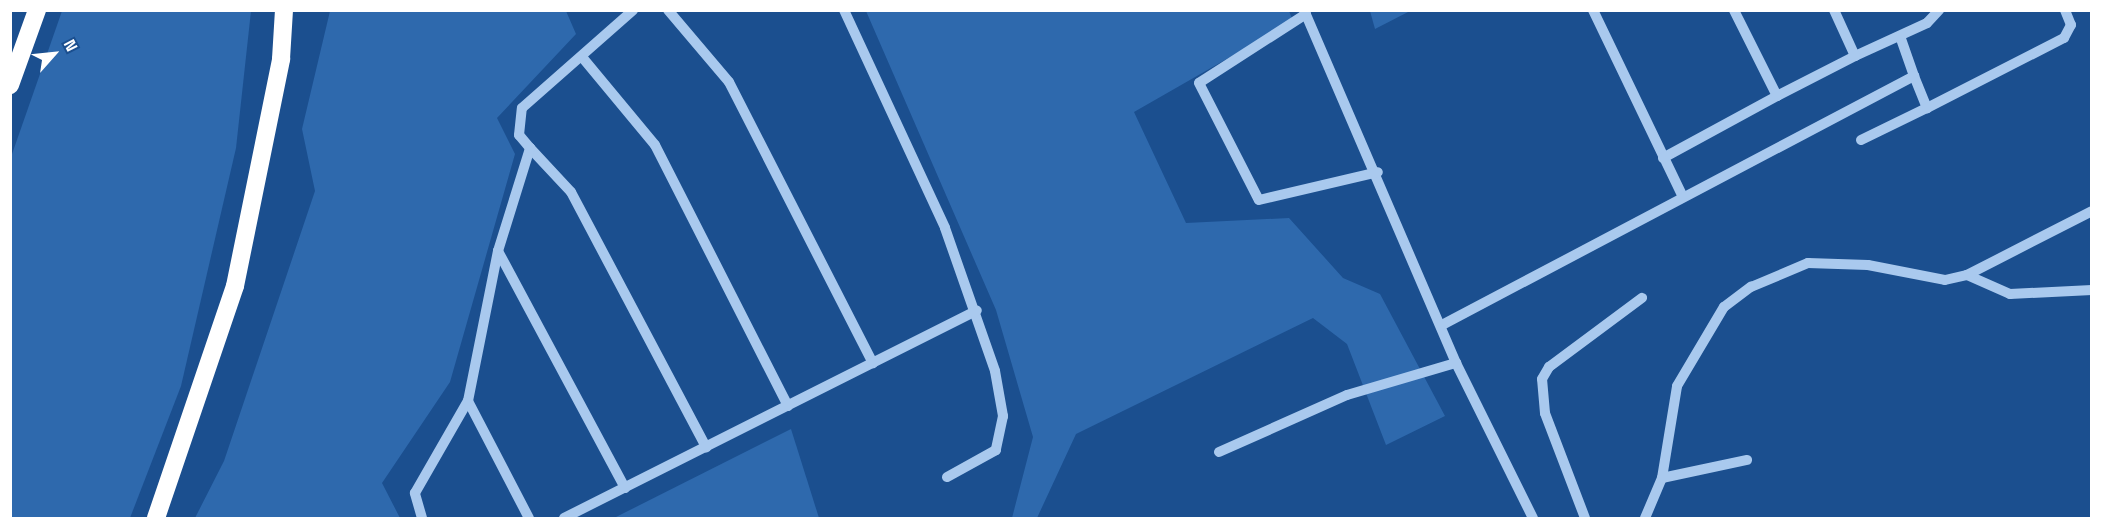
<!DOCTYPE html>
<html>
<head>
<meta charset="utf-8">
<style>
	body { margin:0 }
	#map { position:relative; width:2102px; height:529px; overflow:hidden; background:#1b4f8f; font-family:"Space Grotesk",sans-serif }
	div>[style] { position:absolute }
	.green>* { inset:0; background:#2e69ad }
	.minor>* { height:10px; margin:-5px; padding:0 5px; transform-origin:5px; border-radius:5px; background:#a9c9ee }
	.highway>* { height:18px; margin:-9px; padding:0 9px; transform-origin:9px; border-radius:9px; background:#fff }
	span { translate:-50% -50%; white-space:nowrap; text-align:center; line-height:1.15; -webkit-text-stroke:6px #1b4f8f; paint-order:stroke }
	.frame { position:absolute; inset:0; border:12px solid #fff; pointer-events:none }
	.north { position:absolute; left:24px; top:24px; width:60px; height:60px; -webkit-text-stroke:4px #1b4f8f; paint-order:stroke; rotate:63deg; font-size:16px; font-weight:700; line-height:24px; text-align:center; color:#fff }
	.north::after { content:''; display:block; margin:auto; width:21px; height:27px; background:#fff; clip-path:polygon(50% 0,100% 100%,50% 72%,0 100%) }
</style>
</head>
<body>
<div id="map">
	<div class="green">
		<div style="clip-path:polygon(62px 11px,251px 11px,236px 148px,181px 386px,130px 518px,11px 518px,11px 157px)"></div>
		<div style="clip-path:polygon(330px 11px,566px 11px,576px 34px,497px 118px,515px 154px,450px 382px,382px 483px,400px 518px,195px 518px,224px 461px,315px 191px,302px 129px)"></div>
		<div style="clip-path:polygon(866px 11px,1289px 11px,1293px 21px,1134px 112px,1186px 223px,1289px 218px,1343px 278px,1380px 294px,1445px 416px,1386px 445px,1347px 344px,1313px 318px,1076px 434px,1037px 518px,1012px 518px,1033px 437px,996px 310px)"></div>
		<div style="clip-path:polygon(1370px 11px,1370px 10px,1410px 11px,1375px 29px)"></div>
		<div style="clip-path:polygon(791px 429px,819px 518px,614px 518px)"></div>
	</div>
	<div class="minor">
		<div style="left:668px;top:10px;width:94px;rotate:49.7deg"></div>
		<div style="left:729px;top:82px;width:316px;rotate:62.9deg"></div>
		<div style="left:844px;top:10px;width:240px;rotate:65.1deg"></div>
		<div style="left:945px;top:228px;width:151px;rotate:70.7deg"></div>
		<div style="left:995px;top:371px;width:46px;rotate:79.9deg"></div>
		<div style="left:1003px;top:416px;width:35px;rotate:102deg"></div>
		<div style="left:996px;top:450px;width:56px;rotate:151.1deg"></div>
		<div style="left:1304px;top:10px;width:384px;rotate:66.7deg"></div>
		<div style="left:1456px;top:363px;width:173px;rotate:63.6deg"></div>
		<div style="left:1593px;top:10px;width:205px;rotate:64.3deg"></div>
		<div style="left:1306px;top:14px;width:127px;rotate:147.2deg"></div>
		<div style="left:1199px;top:83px;width:131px;rotate:62.9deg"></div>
		<div style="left:1259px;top:200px;width:122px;rotate:-13.2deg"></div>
		<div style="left:1900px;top:36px;width:42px;rotate:70.7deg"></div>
		<div style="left:1855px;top:56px;width:79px;rotate:-24.6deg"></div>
		<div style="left:1927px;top:23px;width:18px;rotate:-47deg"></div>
		<div style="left:582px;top:57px;width:114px;rotate:50.3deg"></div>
		<div style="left:655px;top:145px;width:293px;rotate:63deg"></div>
		<div style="left:1777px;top:96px;width:88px;rotate:-27.1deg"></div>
		<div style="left:1855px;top:56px;width:51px;rotate:-114.5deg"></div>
		<div style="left:1861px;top:140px;width:73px;rotate:-25.9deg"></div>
		<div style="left:530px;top:148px;width:60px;rotate:47deg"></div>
		<div style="left:571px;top:192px;width:289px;rotate:62.1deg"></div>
		<div style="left:1663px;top:158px;width:130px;rotate:-28.5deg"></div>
		<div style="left:1777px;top:96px;width:96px;rotate:-116.6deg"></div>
		<div style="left:498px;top:251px;width:269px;rotate:61.8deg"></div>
		<div style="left:1967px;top:275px;width:47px;rotate:23.8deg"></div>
		<div style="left:2010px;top:294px;width:82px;rotate:-2.8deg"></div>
		<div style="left:1442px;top:325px;width:534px;rotate:-27.81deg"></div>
		<div style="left:1914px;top:76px;width:35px;rotate:68deg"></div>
		<div style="left:1927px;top:108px;width:154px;rotate:-27.1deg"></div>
		<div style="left:2064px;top:38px;width:15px;rotate:-62deg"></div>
		<div style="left:2071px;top:25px;width:16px;rotate:-112deg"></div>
		<div style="left:468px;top:401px;width:132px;rotate:62.5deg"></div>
		<div style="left:1219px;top:452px;width:140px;rotate:-24deg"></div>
		<div style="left:1347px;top:395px;width:114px;rotate:-16.4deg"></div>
		<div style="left:1662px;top:478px;width:87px;rotate:-12deg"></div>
		<div style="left:422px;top:518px;width:26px;rotate:-106deg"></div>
		<div style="left:415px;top:493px;width:106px;rotate:-60.1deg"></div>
		<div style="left:468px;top:401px;width:153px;rotate:-78.7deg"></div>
		<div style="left:498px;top:251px;width:108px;rotate:-72.7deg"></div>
		<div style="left:530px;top:148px;width:17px;rotate:-130deg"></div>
		<div style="left:519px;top:135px;width:27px;rotate:-84deg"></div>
		<div style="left:522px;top:108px;width:148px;rotate:-41.4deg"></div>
		<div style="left:564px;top:518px;width:462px;rotate:-26.7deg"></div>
		<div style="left:1585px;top:518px;width:112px;rotate:-110.9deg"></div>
		<div style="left:1545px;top:413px;width:34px;rotate:-95deg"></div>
		<div style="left:1542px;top:379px;width:14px;rotate:-60deg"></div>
		<div style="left:1549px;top:367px;width:116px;rotate:-36.6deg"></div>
		<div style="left:1645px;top:518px;width:43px;rotate:-67deg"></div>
		<div style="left:1662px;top:478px;width:93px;rotate:-80.7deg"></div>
		<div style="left:1677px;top:386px;width:92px;rotate:-59.3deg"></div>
		<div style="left:1724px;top:307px;width:34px;rotate:-37deg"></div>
		<div style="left:1751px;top:287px;width:62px;rotate:-22.8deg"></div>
		<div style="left:1808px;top:263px;width:60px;rotate:1.9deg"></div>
		<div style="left:1868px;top:265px;width:78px;rotate:11deg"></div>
		<div style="left:1945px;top:280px;width:23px;rotate:-13deg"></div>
		<div style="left:1967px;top:275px;width:140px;rotate:-27.1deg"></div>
	</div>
	<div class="highway">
		<div style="left:10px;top:85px;width:80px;rotate:-70.2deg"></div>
		<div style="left:156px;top:518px;width:245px;rotate:-71.2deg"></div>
		<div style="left:235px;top:286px;width:232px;rotate:-78.5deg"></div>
		<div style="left:281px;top:59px;width:49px;rotate:-86.5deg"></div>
	</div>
	<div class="frame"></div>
	<div class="north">N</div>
</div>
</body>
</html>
